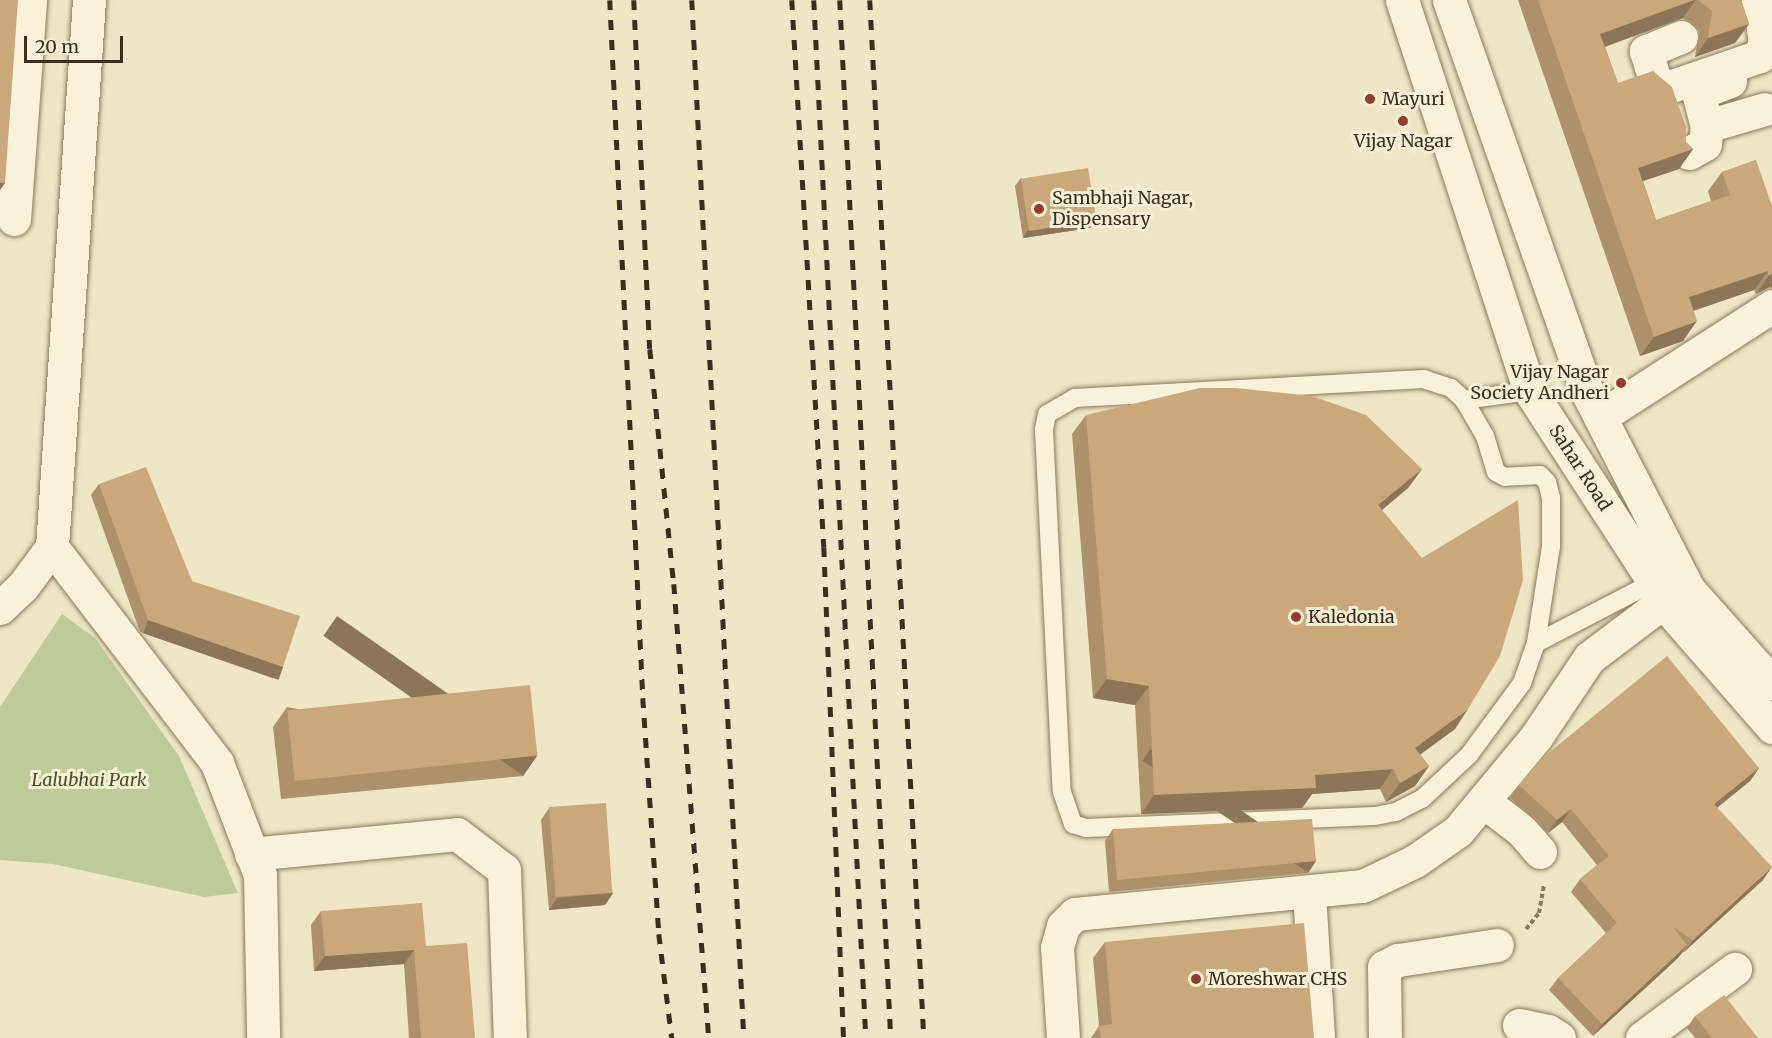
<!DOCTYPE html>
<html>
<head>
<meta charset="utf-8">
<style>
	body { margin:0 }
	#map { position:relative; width:1772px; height:1038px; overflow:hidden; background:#ede7c5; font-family:Merriweather,serif }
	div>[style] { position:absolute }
	.green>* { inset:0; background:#bdcb99 }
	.path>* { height:4px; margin-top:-2px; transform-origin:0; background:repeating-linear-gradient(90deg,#877a5b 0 4.5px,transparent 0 7.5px) }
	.roads { filter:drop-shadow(0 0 2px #877a5b) drop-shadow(0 0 2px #877a5b) }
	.lane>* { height:18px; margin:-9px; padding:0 9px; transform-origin:9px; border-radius:9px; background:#f8f3d8 }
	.street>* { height:33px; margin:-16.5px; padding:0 16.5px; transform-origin:16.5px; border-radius:16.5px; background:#f8f3d8 }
	.secondary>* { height:33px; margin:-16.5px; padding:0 16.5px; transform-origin:16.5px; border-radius:16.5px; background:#f8f3d8 }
	.rail>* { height:4.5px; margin-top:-2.25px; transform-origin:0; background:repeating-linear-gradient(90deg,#382f1f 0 10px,transparent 0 20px) }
	.wall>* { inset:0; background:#ae906b }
	.shaded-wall>* { inset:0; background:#8d7657; transform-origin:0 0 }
	.building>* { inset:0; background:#caa87c; transform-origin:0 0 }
	.dots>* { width:16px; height:16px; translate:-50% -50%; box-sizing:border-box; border:3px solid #f5f0d4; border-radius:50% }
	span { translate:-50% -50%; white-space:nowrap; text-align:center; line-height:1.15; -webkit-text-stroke:6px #f5f0d4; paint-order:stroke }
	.poi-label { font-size:18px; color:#382f1f }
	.left { translate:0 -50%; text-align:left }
	.right { translate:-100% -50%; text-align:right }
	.street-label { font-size:18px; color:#382f1f }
	.park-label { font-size:18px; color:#415426; font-style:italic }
	.scale { position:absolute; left:24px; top:36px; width:99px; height:27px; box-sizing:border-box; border:3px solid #382f1f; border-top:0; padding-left:8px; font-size:18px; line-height:21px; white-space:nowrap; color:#382f1f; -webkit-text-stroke:4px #f5f0d4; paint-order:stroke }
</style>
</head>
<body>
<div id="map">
	<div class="green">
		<div style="clip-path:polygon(62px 614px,95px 638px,179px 756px,238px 893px,204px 897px,53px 864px,0 860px,0 707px)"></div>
	</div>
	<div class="path">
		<div style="left:1526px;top:929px;width:21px;rotate:-51deg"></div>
		<div style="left:1539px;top:913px;width:28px;rotate:-80deg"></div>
	</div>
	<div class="roads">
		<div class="lane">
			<div style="left:1464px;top:400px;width:67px;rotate:-7.8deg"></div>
			<div style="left:1536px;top:643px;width:98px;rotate:-81.2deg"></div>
			<div style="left:1551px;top:546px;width:48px;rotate:-90deg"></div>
			<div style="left:1551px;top:498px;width:16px;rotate:-104deg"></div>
			<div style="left:1547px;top:482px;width:10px;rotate:-135deg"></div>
			<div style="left:1540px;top:475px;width:35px;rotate:177deg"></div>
			<div style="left:1505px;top:477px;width:10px;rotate:-151deg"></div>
			<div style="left:1496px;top:472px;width:38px;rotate:-107deg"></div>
			<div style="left:1485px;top:436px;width:42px;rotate:-120.3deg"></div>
			<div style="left:1464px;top:400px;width:18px;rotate:-137deg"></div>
			<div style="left:1451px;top:388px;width:28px;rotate:-162deg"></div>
			<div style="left:1424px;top:379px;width:350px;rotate:176.9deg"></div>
			<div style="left:1075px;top:398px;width:32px;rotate:150deg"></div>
			<div style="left:1047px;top:414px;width:16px;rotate:101deg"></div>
			<div style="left:1044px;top:430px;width:362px;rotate:87.2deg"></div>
			<div style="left:1062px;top:792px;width:34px;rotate:71deg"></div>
			<div style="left:1073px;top:824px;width:14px;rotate:17deg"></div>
			<div style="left:1086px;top:828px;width:289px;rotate:-2.4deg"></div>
			<div style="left:1375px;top:816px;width:21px;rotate:-11deg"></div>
			<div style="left:1396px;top:812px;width:29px;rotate:-27deg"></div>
			<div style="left:1422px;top:799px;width:64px;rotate:-43.1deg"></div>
			<div style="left:1469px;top:755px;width:89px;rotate:-53.6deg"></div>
			<div style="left:1522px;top:683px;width:42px;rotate:-70.7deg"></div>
			<div style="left:1536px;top:643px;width:133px;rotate:-27.3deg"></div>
		</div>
		<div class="street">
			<div style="left:1681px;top:37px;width:38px;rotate:158deg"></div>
			<div style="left:1646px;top:51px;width:34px;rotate:73deg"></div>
			<div style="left:1656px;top:83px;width:9px;rotate:41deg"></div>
			<div style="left:1663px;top:89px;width:102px;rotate:-18.8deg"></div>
			<div style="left:1760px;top:56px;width:16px;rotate:-72deg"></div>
			<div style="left:1765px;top:41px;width:42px;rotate:-99.7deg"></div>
			<div style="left:1730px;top:81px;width:34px;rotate:159deg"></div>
			<div style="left:1698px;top:93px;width:34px;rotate:75deg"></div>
			<div style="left:1707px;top:126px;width:60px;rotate:-16.3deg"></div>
			<div style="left:1689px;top:153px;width:18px;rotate:-29deg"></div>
			<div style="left:1705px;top:144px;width:18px;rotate:-84deg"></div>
			<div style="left:14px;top:219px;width:220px;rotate:-85.8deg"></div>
			<div style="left:1600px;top:417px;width:205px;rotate:-32.8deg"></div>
			<div style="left:52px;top:547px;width:272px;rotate:52.6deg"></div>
			<div style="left:217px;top:763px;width:120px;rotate:69deg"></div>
			<div style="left:260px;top:875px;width:163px;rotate:88.9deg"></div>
			<div style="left:0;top:608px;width:32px;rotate:-44deg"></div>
			<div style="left:23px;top:586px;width:49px;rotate:-53.4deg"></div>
			<div style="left:52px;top:547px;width:548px;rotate:-86.13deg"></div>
			<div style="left:1483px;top:801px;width:48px;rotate:37.3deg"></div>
			<div style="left:1521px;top:830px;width:29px;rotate:49deg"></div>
			<div style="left:251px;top:854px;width:207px;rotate:-5.5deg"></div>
			<div style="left:457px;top:834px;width:59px;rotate:37.5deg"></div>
			<div style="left:504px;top:870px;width:168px;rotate:88deg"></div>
			<div style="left:1309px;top:893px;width:145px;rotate:86.4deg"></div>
			<div style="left:1519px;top:1025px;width:30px;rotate:12deg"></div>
			<div style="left:1548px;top:1031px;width:13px;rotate:32deg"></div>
			<div style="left:1063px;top:1038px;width:91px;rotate:-93.8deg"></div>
			<div style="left:1057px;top:947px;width:22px;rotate:-74deg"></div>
			<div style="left:1063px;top:926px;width:17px;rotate:-45deg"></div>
			<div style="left:1075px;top:914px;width:289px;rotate:-5.6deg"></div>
			<div style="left:1363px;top:886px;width:58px;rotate:-25.7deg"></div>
			<div style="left:1415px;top:861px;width:52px;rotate:-34.9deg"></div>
			<div style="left:1458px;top:831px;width:122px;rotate:-50.3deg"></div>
			<div style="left:1536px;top:737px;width:95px;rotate:-56.1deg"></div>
			<div style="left:1589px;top:658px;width:93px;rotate:-37.1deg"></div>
			<div style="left:1385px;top:1038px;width:71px;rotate:-90.8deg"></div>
			<div style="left:1384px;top:967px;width:16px;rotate:-27deg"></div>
			<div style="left:1398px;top:960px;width:100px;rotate:-8.6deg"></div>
			<div style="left:1642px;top:1038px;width:116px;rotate:-36.6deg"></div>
		</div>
		<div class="secondary">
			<div style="left:1402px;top:0;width:411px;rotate:71.9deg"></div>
			<div style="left:1530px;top:391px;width:228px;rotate:57deg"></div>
			<div style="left:1654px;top:582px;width:22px;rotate:66deg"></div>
			<div style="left:1663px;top:602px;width:166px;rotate:48.9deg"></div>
			<div style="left:1449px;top:0;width:413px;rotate:70.6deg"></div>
			<div style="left:1586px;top:390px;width:225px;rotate:62.8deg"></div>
			<div style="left:1689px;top:590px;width:125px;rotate:48.3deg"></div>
		</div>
	</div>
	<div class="rail">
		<div style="left:610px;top:0;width:699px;rotate:87.29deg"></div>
		<div style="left:643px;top:698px;width:237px;rotate:86.1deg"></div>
		<div style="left:659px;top:934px;width:105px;rotate:82.9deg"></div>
		<div style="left:634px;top:0;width:349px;rotate:87.4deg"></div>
		<div style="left:650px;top:349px;width:236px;rotate:84.2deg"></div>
		<div style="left:674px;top:584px;width:455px;rotate:85.6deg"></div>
		<div style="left:692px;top:0;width:1039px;rotate:87.13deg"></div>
		<div style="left:792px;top:0;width:548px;rotate:86.65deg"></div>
		<div style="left:824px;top:547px;width:491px;rotate:87.7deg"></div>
		<div style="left:814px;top:0;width:1039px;rotate:87.13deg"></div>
		<div style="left:840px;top:0;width:1039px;rotate:87.19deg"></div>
		<div style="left:870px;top:0;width:1039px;rotate:87.02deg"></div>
	</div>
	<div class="wall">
		<div style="clip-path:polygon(1518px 0,1741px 0,1749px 24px,1735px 43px,1695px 57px,1699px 31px,1683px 18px,1605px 47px,1618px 83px,1686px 142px,1693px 149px,1679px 169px,1643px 181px,1656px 220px,1711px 201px,1708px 191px,1722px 172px,1756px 160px,1770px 287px,1756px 294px,1754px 290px,1693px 311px,1683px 341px,1640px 356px)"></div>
		<div style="clip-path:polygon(1021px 178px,1090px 228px,1023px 238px,1015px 186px)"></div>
		<div style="clip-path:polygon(1086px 415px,1422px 469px,1408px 488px,1382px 510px,1455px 729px,1420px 754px,1429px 766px,1415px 786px,1386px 802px,1380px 789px,1312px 794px,1302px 808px,1141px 814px,1135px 705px,1093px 698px,1072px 434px)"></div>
		<div style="clip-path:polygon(99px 484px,192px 581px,275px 679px,140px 632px,91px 495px)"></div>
		<div style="clip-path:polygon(287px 707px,537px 756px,523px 776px,281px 799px,273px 727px)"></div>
		<div style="clip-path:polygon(1759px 768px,1750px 781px,1717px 808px,1763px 880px,1684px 952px,1683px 952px,1678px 958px,1593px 1036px,1549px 990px,1558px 978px,1606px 933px,1571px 892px,1580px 879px,1597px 865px,1562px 822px,1548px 833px,1510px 798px,1519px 785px)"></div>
		<div style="clip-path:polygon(549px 808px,613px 893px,605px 905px,549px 910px,541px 820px)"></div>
		<div style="clip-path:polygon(1113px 829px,1316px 861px,1308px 873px,1109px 892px,1105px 841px)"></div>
		<div style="clip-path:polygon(321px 911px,426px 946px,475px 1038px,409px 1038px,404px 964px,314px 971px,311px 925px)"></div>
		<div style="clip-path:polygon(1105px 942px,1314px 1038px,1091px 1038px,1099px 1026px,1093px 958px)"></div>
		<div style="clip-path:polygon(1695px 1016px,1758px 1038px,1695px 1038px,1687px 1028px)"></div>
	</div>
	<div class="shaded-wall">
		<div style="clip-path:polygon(1694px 0,1696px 0,1683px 18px,1587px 53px,1600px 34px)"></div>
		<div style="clip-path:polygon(1749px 24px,1735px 43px,1695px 57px,1708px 38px)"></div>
		<div style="clip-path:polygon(1693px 149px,1679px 169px,1625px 187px,1638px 168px)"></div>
		<div style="clip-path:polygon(0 183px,5px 183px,0 190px)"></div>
		<div style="clip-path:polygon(1096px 220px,1090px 228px,1023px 238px,1028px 230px)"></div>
		<div style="clip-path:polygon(1768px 271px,1754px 290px,1675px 317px,1689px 297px)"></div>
		<div style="clip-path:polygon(1772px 273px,1772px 288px,1770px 287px,1756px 294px,1769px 275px)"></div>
		<div style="clip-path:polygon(1697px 321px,1683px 341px,1640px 356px,1654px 337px)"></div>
		<div style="clip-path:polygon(1422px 469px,1408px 488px,1365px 524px,1378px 505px)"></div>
		<div style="left:148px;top:620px;width:143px;height:14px;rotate:19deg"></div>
		<div style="clip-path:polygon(1107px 679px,1149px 686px,1135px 705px,1093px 698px)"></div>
		<div style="clip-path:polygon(1468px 709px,1455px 729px,1402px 768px,1415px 748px)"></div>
		<div style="left:537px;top:756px;width:24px;height:244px;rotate:125deg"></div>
		<div style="clip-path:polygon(1429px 766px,1415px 786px,1386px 802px,1400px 783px)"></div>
		<div style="clip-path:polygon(1759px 768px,1750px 781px,1705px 817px,1714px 804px)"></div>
		<div style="clip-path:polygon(1393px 769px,1380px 789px,1312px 794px,1302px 808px,1141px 814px,1154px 795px,1315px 775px)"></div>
		<div style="clip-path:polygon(1571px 809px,1562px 822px,1548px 833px,1557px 820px)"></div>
		<div style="left:1316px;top:861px;width:14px;height:200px;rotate:124deg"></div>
		<div style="clip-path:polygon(1772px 867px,1763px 880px,1684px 952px,1693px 940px)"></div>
		<div style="clip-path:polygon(613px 893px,605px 905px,549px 910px,557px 898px)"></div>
		<div style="clip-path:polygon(1687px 945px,1678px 958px,1593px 1036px,1602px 1024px)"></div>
		<div style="clip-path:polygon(414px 950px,404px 964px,314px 971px,325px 956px)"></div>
	</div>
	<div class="building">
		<div style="clip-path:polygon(0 0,18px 0,5px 183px,0 183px)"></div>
		<div style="clip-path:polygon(1538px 0,1694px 0,1600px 34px,1618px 83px,1653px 71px,1672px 87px,1686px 127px,1686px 142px,1693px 149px,1638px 168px,1656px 220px,1730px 195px,1722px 172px,1756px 160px,1772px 206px,1772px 273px,1769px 275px,1768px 271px,1689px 297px,1697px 321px,1654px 337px)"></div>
		<div style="clip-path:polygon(1698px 0,1741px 0,1749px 24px,1708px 38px,1712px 11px)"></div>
		<div style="left:1088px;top:168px;width:53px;height:68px;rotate:81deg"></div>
		<div style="clip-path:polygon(1200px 388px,1236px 388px,1312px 396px,1366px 415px,1422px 469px,1378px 505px,1422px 558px,1518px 500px,1523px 580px,1500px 656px,1468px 709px,1415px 748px,1429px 766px,1400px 783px,1393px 769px,1315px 775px,1316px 788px,1154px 795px,1149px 686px,1107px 679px,1086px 415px)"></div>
		<div style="clip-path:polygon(146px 467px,192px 581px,300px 616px,283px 667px,148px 620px,99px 484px)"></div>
		<div style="clip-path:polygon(1667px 656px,1759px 768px,1714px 804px,1772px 867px,1693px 940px,1673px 927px,1687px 945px,1602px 1024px,1558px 978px,1617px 923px,1580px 879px,1609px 856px,1571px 809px,1557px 820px,1519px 785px,1540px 760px)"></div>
		<div style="left:530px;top:685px;width:71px;height:244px;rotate:84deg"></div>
		<div style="left:606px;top:803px;width:90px;height:57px;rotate:86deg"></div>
		<div style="clip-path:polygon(1312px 819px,1316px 861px,1117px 880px,1113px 829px)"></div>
		<div style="clip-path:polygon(422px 903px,426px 946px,467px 943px,475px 1038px,421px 1038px,414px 950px,325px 956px,321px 911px)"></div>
		<div style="clip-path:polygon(1304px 923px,1314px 1038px,1101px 1038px,1099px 1026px,1112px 1024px,1105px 942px)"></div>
		<div style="clip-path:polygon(1724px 995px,1758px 1038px,1712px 1038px,1695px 1016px)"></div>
	</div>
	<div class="dots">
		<div style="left:1370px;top:99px;background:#953c2d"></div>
		<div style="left:1403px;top:121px;background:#953c2d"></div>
		<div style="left:1039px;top:209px;background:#953c2d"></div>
		<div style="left:1621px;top:383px;background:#953c2d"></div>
		<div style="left:1296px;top:617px;background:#953c2d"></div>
		<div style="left:1196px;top:979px;background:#953c2d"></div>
	</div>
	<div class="poi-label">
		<span class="left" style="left:1382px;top:99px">Mayuri</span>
		<span style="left:1403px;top:141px">Vijay Nagar</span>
		<span class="left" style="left:1052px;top:209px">Sambhaji Nagar,<br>Dispensary</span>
		<span class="right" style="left:1609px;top:383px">Vijay Nagar<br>Society Andheri</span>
		<span class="left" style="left:1308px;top:617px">Kaledonia</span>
		<span class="left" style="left:1208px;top:979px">Moreshwar CHS</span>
	</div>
	<div class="street-label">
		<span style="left:1580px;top:468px;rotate:57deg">Sahar Road</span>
	</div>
	<div class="park-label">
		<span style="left:89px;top:780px">Lalubhai Park</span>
	</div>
	<div class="scale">20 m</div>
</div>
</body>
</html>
